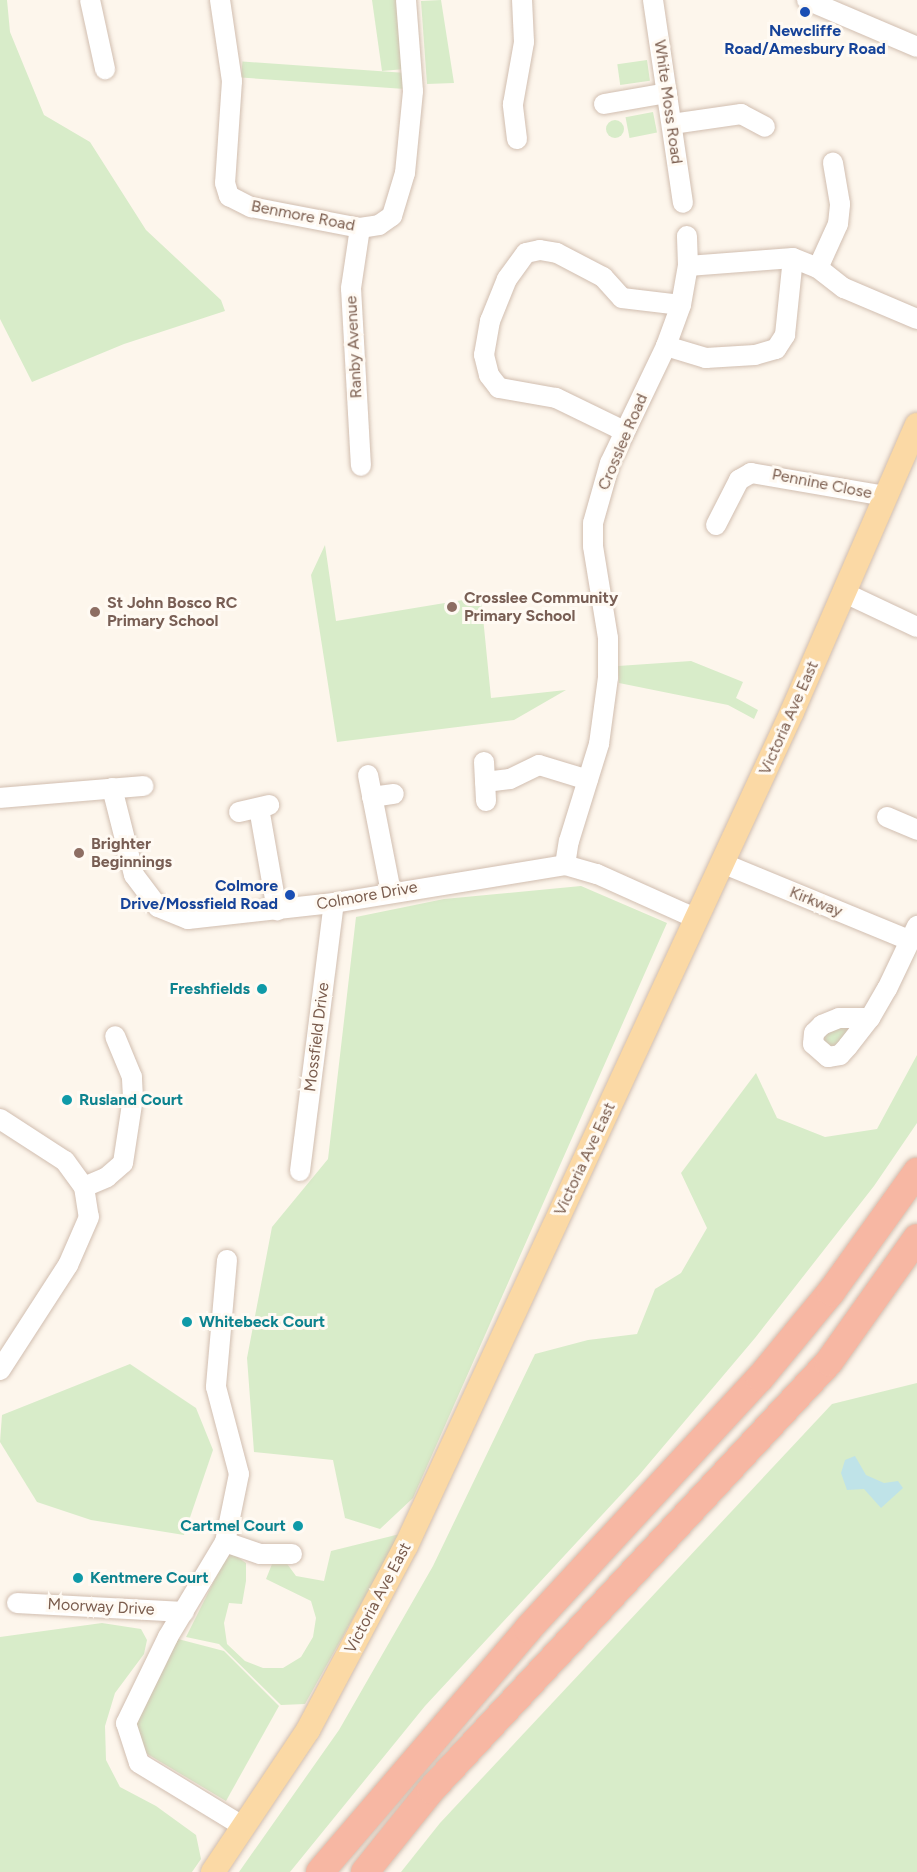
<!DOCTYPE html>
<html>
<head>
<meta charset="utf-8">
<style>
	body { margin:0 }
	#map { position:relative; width:917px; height:1872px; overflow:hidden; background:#fdf6ec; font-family:Figtree,sans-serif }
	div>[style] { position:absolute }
	.green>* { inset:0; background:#d8ecc9; transform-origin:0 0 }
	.round { border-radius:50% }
	.water>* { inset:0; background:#bfe3e8 }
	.roads { filter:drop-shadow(0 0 2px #d1beb0) drop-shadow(0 0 2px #d1beb0) }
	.minor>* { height:20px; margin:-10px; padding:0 10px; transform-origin:10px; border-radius:10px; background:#fff }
	.major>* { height:24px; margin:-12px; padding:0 12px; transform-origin:12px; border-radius:12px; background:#fbd9a5 }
	.highway>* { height:28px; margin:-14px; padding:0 14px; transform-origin:14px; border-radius:14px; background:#f7b7a3 }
	.dots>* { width:16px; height:16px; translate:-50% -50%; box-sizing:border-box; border:3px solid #fffaf3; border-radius:50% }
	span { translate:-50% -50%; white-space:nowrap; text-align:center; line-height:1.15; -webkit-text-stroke:6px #fffaf3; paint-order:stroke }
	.transit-label { font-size:16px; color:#164399; font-weight:700 }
	.right { translate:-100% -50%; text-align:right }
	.street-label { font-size:16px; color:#7a5c4d }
	.education-label { font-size:16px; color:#785e54; font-weight:700 }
	.left { translate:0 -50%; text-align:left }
	.culture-label { font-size:16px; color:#0d838f; font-weight:700 }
</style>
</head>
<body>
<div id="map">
	<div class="green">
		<div style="clip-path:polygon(0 0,7px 0,10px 32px,44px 115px,90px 142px,146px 230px,221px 300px,225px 311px,124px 344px,32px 382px,0 319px)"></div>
		<div style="clip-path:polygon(372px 0,398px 0,405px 69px,382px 71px)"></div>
		<div style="clip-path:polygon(441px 0,454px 83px,427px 84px,421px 1px)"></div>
		<div style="left:647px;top:60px;width:21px;height:30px;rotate:82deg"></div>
		<div style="left:406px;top:73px;width:16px;height:164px;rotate:94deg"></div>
		<div style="left:653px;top:112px;width:21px;height:28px;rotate:79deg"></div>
		<div class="round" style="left:606px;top:120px;width:18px;height:18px"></div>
		<div style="clip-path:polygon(325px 545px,336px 621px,481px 597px,491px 698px,566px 690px,514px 720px,337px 742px,311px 575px)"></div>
		<div style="clip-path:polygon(691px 661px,743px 682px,736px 698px,758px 710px,754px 719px,728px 705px,619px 683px,618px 666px)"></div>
		<div style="clip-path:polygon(581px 886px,667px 923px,413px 1498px,380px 1529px,345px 1518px,333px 1460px,254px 1452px,247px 1358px,272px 1227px,328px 1159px,356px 917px,444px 899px)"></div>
		<div style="clip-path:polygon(852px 1027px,847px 1043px,825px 1052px,821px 1035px,832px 1028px)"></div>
		<div style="clip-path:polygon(917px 1055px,917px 1123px,874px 1186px,755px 1338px,640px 1474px,425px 1706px,290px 1872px,239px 1872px,339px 1730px,433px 1566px,535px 1354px,588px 1340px,637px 1334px,655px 1289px,681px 1273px,707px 1228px,681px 1173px,756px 1073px,777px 1118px,825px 1137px,877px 1129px)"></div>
		<div style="clip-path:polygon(130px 1364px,196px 1408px,213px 1450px,184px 1535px,91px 1520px,37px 1502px,0 1442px,2px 1415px)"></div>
		<div style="clip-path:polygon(917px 1383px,917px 1872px,401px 1872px,440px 1823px,832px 1404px)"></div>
		<div style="clip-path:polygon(400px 1534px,305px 1704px,281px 1705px,219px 1644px,186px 1637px,229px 1551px,246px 1563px,246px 1581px,242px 1604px,229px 1603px,224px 1623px,227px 1644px,245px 1661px,263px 1668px,283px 1668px,301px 1657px,313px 1637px,316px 1618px,311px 1601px,266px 1579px,274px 1559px,285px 1561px,296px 1576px,324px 1581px,331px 1551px)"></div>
		<div style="clip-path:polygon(102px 1623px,141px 1629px,147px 1640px,144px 1654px,115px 1693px,105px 1726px,106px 1760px,120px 1787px,156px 1806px,196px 1835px,201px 1859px,192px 1872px,0 1872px,0 1637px)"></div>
		<div style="clip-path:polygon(178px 1639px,224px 1651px,279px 1706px,226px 1801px,144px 1752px,136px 1737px,137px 1718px)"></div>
	</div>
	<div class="water">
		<div style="clip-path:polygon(855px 1456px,866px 1475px,884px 1483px,898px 1481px,903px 1488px,881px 1508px,864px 1489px,847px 1490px,841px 1473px,845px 1460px)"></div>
	</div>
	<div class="roads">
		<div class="minor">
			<div style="left:90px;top:0;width:71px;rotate:77.7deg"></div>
			<div style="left:220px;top:0;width:82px;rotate:81.6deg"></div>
			<div style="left:232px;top:81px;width:102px;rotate:93.9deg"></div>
			<div style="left:225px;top:183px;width:14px;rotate:73deg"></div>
			<div style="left:229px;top:196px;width:25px;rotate:27deg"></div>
			<div style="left:251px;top:207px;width:111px;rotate:10.9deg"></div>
			<div style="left:360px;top:228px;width:19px;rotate:-9deg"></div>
			<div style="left:379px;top:225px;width:16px;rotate:-35deg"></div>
			<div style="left:392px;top:216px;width:45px;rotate:-73.2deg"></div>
			<div style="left:405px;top:173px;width:82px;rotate:-84.4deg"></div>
			<div style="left:413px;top:91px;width:91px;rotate:-94.4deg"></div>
			<div style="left:653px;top:0;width:205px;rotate:81.6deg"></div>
			<div style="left:807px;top:0;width:120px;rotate:23.1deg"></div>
			<div style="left:604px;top:104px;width:64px;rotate:-9.9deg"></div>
			<div style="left:672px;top:124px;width:70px;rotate:-8.2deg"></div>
			<div style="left:741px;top:114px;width:27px;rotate:28deg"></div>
			<div style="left:517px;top:139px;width:35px;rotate:-97deg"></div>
			<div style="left:513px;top:104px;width:63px;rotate:-79.9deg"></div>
			<div style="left:524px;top:42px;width:42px;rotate:-92.7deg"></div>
			<div style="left:360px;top:228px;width:61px;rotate:98.5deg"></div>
			<div style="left:351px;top:288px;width:178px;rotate:86.8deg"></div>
			<div style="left:688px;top:266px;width:105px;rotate:-4.4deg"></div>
			<div style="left:793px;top:258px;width:27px;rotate:22deg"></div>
			<div style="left:818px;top:268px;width:33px;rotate:38deg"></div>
			<div style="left:844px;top:288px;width:79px;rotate:23deg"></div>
			<div style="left:818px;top:268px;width:48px;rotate:-65.6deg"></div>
			<div style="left:838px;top:224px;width:20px;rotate:-84deg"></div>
			<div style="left:840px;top:204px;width:42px;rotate:-99.7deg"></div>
			<div style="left:666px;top:346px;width:42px;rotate:16.7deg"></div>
			<div style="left:706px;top:358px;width:49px;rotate:-3.5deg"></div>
			<div style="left:755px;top:355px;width:22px;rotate:-16deg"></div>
			<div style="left:776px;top:349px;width:17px;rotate:-57deg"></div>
			<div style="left:785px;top:335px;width:77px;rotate:-84.1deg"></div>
			<div style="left:624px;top:431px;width:76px;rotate:-154.1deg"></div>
			<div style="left:556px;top:398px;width:58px;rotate:-170deg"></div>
			<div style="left:499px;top:388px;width:16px;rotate:-128deg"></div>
			<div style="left:489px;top:375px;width:21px;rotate:-104deg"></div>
			<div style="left:484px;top:355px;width:35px;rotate:-80deg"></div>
			<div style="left:490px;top:321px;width:45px;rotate:-68deg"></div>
			<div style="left:507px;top:279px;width:32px;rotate:-54deg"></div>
			<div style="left:526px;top:253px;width:14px;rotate:-12deg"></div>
			<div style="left:540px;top:250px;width:17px;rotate:10deg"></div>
			<div style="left:557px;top:253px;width:52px;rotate:27.6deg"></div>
			<div style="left:603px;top:277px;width:28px;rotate:48deg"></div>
			<div style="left:622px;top:298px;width:59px;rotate:6.8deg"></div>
			<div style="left:716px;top:525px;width:51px;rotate:-62.9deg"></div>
			<div style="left:739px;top:480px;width:14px;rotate:-30deg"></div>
			<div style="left:751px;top:473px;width:137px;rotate:9.7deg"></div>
			<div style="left:845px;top:593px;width:80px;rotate:25.3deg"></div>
			<div style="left:484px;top:762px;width:39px;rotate:87deg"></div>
			<div style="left:368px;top:775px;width:119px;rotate:78.9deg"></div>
			<div style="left:485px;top:782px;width:25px;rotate:-7deg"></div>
			<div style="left:510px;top:779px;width:32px;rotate:-26deg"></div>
			<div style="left:539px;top:765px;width:51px;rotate:17deg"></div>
			<div style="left:112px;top:788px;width:90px;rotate:75.8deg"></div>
			<div style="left:134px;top:875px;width:40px;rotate:53deg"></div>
			<div style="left:158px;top:907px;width:32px;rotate:22deg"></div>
			<div style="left:188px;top:919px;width:147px;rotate:-6.3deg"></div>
			<div style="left:334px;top:903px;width:234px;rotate:-9.3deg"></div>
			<div style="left:565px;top:865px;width:33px;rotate:16deg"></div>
			<div style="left:597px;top:874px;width:110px;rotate:24.2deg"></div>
			<div style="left:372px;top:797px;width:22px;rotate:-8deg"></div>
			<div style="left:0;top:798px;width:144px;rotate:-4.8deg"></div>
			<div style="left:259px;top:808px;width:104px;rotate:80deg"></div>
			<div style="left:239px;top:812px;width:31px;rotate:-13deg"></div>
			<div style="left:887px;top:817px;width:33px;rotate:23deg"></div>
			<div style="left:722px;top:863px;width:204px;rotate:22.4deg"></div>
			<div style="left:565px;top:865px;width:24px;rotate:-81deg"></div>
			<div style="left:569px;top:841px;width:102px;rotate:-72.8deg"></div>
			<div style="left:599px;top:744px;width:68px;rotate:-82.3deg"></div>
			<div style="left:608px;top:677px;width:39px;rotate:-90deg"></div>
			<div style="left:608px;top:638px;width:93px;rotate:-99.3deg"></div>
			<div style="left:593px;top:546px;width:23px;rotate:-90deg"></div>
			<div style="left:593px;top:523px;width:62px;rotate:-74.2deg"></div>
			<div style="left:610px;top:463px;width:130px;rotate:-64.4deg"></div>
			<div style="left:666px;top:346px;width:44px;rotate:-69.9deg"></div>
			<div style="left:681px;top:305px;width:40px;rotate:-80deg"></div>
			<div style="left:688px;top:266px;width:30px;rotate:-92deg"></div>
			<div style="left:870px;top:1018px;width:31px;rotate:180deg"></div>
			<div style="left:839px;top:1018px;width:18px;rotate:158deg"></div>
			<div style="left:822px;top:1025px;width:11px;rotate:135deg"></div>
			<div style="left:814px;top:1033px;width:11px;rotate:95deg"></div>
			<div style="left:813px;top:1044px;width:20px;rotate:41deg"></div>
			<div style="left:828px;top:1057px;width:12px;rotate:-9deg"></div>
			<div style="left:840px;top:1055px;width:12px;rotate:-48deg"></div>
			<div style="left:848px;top:1046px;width:36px;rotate:-52deg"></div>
			<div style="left:870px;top:1018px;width:34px;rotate:-60deg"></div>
			<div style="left:887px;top:989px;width:70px;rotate:-64.5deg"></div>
			<div style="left:0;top:1119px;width:77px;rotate:32.9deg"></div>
			<div style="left:65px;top:1161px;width:32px;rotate:54deg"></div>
			<div style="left:84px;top:1187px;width:30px;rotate:81deg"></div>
			<div style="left:89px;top:1217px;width:52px;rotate:113.6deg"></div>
			<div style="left:68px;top:1265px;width:125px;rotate:122.9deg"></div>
			<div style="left:300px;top:1171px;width:270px;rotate:-82.8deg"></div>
			<div style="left:84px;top:1187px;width:25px;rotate:-23deg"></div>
			<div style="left:107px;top:1177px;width:21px;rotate:-41deg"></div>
			<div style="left:123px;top:1163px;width:66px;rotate:-81.3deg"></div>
			<div style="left:133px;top:1098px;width:21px;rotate:-93deg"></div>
			<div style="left:132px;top:1077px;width:44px;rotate:-112.5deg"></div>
			<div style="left:227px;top:1260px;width:127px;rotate:95deg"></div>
			<div style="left:216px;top:1387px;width:90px;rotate:75.2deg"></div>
			<div style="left:239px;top:1474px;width:69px;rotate:101.6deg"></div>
			<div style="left:225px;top:1542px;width:111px;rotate:121deg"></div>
			<div style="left:168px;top:1637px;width:96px;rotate:116deg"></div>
			<div style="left:126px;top:1723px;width:42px;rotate:72deg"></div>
			<div style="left:139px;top:1763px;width:123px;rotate:31.4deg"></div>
			<div style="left:225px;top:1542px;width:37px;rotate:19deg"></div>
			<div style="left:260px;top:1554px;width:32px"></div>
			<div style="left:17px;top:1603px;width:167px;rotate:3.1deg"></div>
		</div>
		<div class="major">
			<div style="left:213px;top:1872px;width:171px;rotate:-56.2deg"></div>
			<div style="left:308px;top:1730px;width:208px;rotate:-62deg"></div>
			<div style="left:406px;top:1546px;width:919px;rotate:-65.16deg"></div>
			<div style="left:792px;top:712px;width:313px;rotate:-66.5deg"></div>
		</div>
		<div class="highway">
			<div style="left:320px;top:1872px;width:320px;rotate:-49.4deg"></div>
			<div style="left:528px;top:1629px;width:342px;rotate:-47.3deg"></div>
			<div style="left:760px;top:1378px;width:112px;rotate:-50.5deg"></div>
			<div style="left:831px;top:1292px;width:148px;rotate:-54.4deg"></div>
			<div style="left:365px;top:1872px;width:105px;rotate:-51.2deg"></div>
			<div style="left:431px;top:1790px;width:584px;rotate:-47.08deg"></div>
			<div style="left:829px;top:1362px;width:152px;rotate:-54.6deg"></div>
		</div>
	</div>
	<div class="dots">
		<div style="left:805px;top:12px;background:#1a4fb4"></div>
		<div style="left:452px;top:607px;background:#8d6e63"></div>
		<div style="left:95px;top:612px;background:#8d6e63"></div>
		<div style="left:79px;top:853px;background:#8d6e63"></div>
		<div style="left:290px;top:895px;background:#1a4fb4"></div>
		<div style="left:262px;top:989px;background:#0f9aa8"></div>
		<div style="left:67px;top:1100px;background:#0f9aa8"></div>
		<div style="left:187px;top:1322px;background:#0f9aa8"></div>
		<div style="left:298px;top:1526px;background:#0f9aa8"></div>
		<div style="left:78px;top:1578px;background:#0f9aa8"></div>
	</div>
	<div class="transit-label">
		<span style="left:805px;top:40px">Newcliffe<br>Road/Amesbury Road</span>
		<span class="right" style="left:278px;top:895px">Colmore<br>Drive/Mossfield Road</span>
	</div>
	<div class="street-label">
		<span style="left:668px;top:102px;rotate:82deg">White Moss Road</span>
		<span style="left:303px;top:216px;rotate:11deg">Benmore Road</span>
		<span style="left:354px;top:347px;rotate:-93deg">Ranby Avenue</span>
		<span style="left:623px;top:442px;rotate:-67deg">Crosslee Road</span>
		<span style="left:822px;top:484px;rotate:11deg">Pennine Close</span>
		<span style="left:789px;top:718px;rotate:-66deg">Victoria Ave East</span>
		<span style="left:367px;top:896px;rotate:-10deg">Colmore Drive</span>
		<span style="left:816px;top:902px;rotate:22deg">Kirkway</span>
		<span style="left:317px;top:1037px;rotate:-83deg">Mossfield Drive</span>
		<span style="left:585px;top:1159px;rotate:-65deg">Victoria Ave East</span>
		<span style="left:378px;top:1598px;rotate:-62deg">Victoria Ave East</span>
		<span style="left:101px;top:1607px;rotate:3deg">Moorway Drive</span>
	</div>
	<div class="education-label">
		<span class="left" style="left:464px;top:607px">Crosslee Community<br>Primary School</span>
		<span class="left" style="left:107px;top:612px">St John Bosco RC<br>Primary School</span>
		<span class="left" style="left:91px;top:853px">Brighter<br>Beginnings</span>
	</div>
	<div class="culture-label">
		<span class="right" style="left:250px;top:989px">Freshfields</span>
		<span class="left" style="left:79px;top:1100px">Rusland Court</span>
		<span class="left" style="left:199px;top:1322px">Whitebeck Court</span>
		<span class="right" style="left:286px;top:1526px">Cartmel Court</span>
		<span class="left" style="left:90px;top:1578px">Kentmere Court</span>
	</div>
</div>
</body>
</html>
